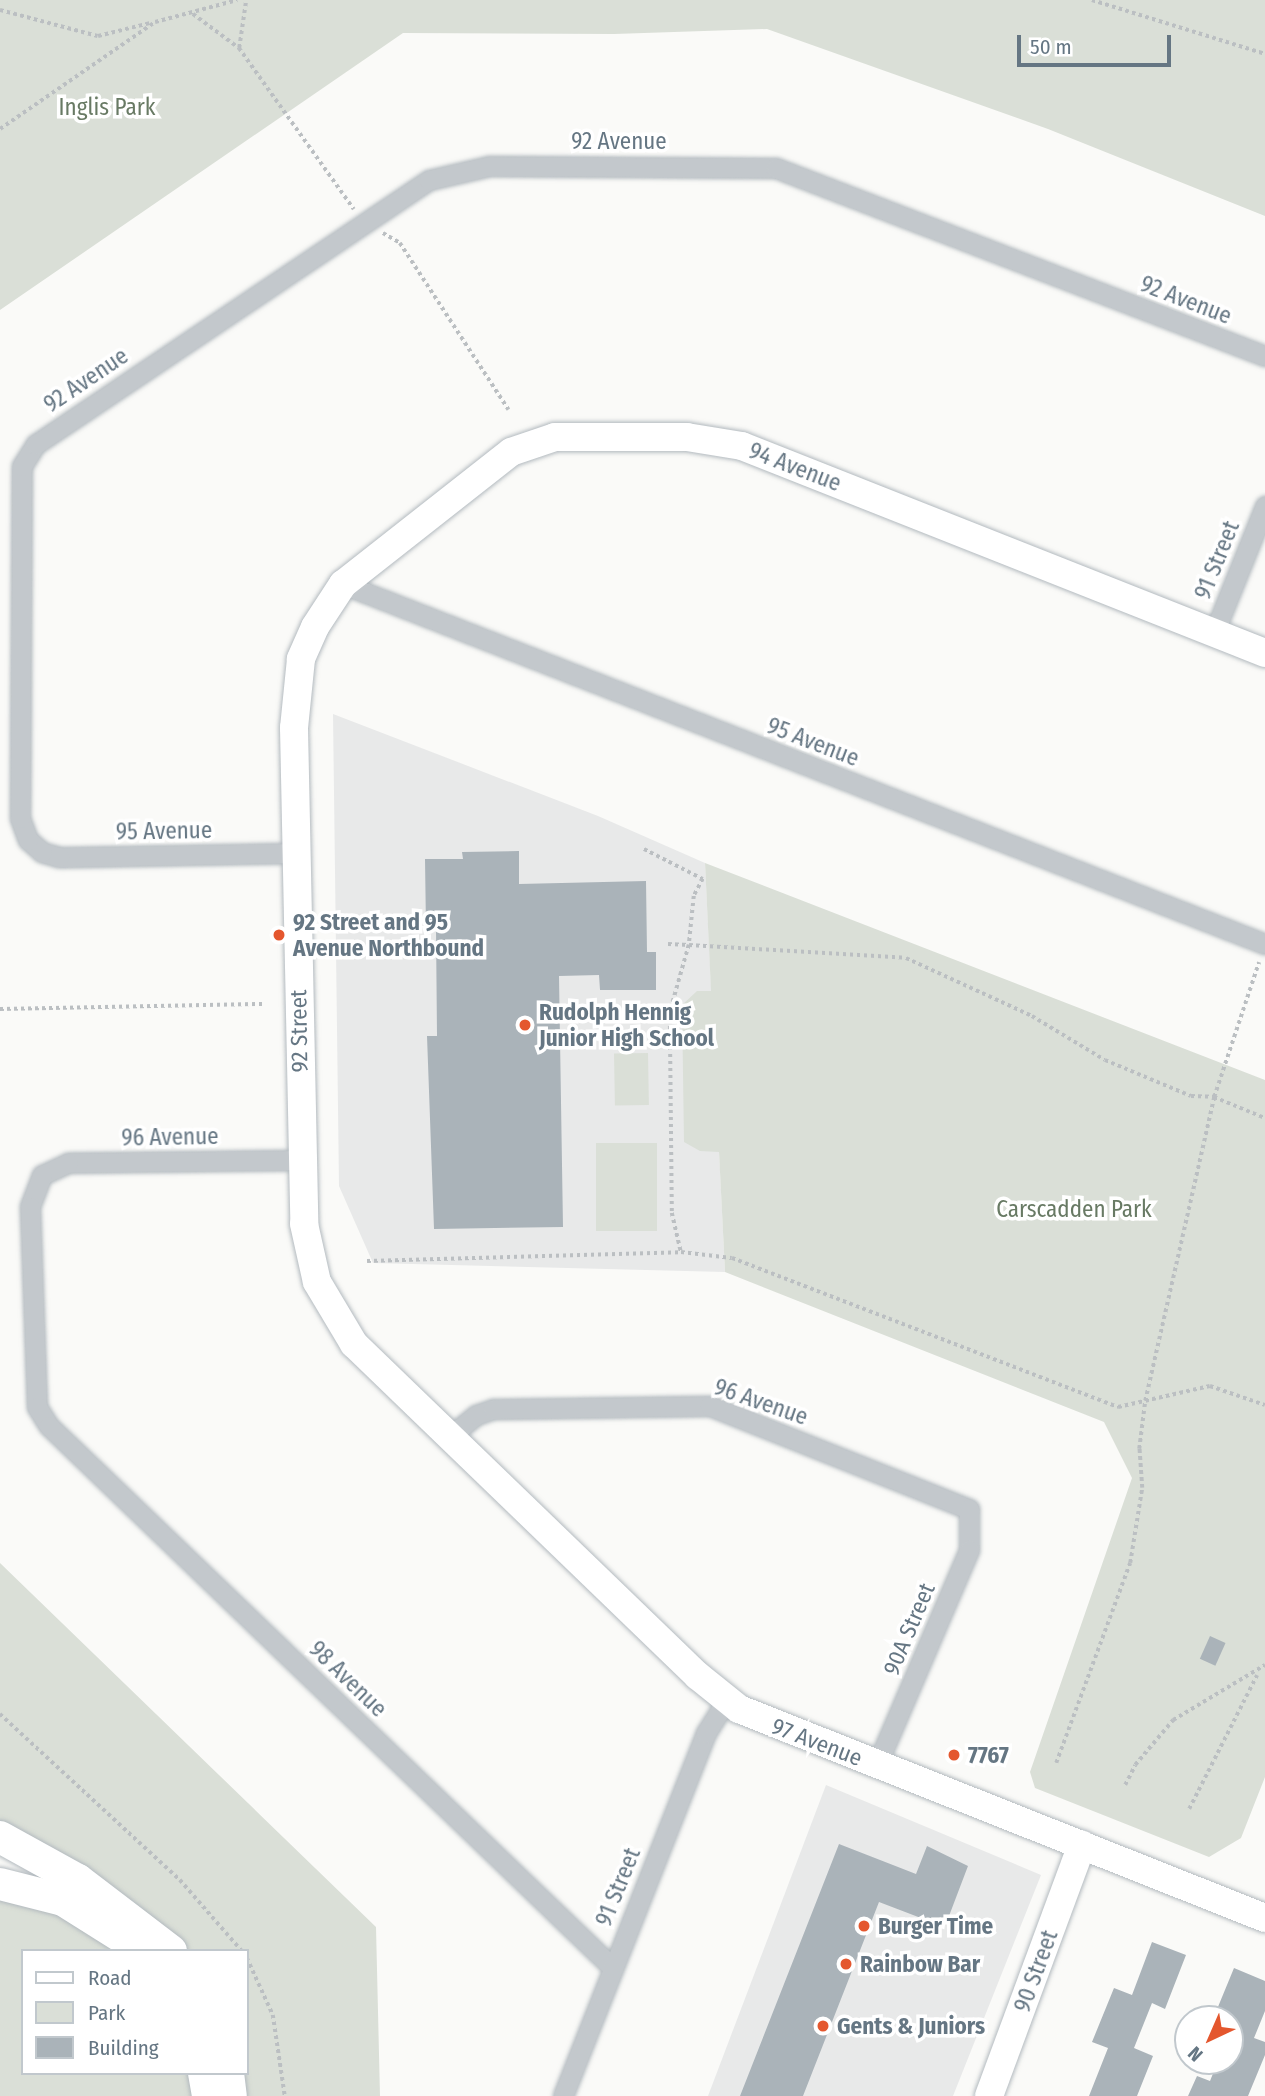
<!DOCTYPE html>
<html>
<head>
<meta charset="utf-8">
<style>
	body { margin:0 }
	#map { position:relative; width:1265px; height:2096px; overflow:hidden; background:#fafaf8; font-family:"Fira Sans Condensed",sans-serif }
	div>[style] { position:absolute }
	.built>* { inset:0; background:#e8e9e9 }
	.green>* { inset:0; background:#dadfd7; transform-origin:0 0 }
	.building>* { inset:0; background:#aab3b9; transform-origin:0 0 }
	.path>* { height:3.5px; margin-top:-1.75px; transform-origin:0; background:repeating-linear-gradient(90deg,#bbbfc2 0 3.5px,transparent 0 7px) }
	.roads { filter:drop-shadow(0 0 2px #b3babf) drop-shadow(0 0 2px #b3babf) }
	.street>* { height:19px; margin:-9.5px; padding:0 9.5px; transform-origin:9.5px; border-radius:9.5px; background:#c3c8cc }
	.secondary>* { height:28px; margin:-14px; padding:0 14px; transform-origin:14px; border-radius:14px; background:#fff }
	.primary>* { height:32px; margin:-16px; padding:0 16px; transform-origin:16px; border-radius:16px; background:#fff }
	.dots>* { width:19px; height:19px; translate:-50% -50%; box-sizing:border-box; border:4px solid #fff; border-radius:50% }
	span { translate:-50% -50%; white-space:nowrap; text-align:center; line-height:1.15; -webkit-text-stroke:7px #fff; paint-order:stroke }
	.park-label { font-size:23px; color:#687a64 }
	.street-label { font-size:23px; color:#657683 }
	.poi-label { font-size:23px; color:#657683; font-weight:700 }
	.left { translate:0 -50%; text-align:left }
	.legend { position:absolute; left:21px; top:1949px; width:228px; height:126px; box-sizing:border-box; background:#fff; border:2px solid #c1c8cd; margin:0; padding:9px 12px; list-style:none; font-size:21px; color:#657683 }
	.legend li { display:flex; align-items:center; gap:14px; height:35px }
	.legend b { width:35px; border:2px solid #c1c8cd }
	.north { position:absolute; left:1174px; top:2005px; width:70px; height:70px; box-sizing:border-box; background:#fff; border:2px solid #c1c8cd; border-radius:50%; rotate:224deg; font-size:19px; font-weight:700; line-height:28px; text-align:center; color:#657683 }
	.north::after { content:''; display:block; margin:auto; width:24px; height:32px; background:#e4572e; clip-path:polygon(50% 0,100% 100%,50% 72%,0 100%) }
	.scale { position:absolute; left:1017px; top:35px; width:154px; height:32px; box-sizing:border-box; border:4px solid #657683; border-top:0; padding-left:9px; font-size:21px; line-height:24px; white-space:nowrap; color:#657683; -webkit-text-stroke:5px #fff; paint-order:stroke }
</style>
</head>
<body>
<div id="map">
	<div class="built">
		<div style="clip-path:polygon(333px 714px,598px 816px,705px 863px,725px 1272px,373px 1263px,339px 1186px)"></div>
		<div style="clip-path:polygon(826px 1785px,1041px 1875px,953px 2096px,708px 2096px)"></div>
	</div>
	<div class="green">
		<div style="clip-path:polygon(0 0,1265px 0,1265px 216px,1048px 129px,767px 29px,614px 34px,403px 33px,0 310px)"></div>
		<div style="clip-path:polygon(705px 863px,1265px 1080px,1265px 1777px,1241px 1838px,1209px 1857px,1035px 1788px,1030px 1772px,1132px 1478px,1104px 1422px,725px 1272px,719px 1152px,700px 1151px,684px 1142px,682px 1005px,697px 991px,711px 991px)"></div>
		<div style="left:648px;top:1053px;width:52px;height:34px;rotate:89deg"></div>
		<div style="left:596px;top:1143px;width:61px;height:88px"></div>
		<div style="clip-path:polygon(0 1563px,376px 1927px,380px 2096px,244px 2096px,247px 1951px,177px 1951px,0 1824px)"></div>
		<div style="clip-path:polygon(0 1892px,80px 1920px,123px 1951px,23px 1951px,23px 2073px,195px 2073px,197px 2096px,0 2096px)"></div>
	</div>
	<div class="building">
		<div style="clip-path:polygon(519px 851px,519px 884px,646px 881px,647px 952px,656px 952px,656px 990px,600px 990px,599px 975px,559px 976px,563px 1227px,434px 1229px,427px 1036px,437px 1036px,436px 929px,426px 929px,425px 859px,463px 859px,462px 852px)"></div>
		<div style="left:1210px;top:1636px;width:17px;height:25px;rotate:24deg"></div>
		<div style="clip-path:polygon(839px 1844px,916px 1874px,927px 1846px,968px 1866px,949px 1916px,934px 1923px,879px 1902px,803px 2096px,740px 2096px)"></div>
		<div style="clip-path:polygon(1152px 1942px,1186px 1955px,1165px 2009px,1152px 2003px,1134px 2048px,1153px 2056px,1137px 2096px,1089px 2096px,1108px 2048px,1092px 2042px,1114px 1988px,1132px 1995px)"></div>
		<div style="clip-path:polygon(1234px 1968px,1265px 1981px,1265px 2011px,1254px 2038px,1265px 2042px,1265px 2055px,1248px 2096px,1188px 2096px,1197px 2076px,1210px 2081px,1218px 2061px,1230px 2061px,1230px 2019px,1213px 2019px)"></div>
	</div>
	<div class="path">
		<div style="left:1092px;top:0;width:181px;rotate:17.3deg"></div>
		<div style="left:0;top:10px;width:101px;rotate:14.9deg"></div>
		<div style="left:98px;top:36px;width:54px;rotate:-14deg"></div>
		<div style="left:193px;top:14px;width:57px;rotate:36.5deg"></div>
		<div style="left:239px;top:48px;width:49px;rotate:-81.7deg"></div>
		<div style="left:239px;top:48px;width:198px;rotate:54.5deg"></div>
		<div style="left:0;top:129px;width:188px;rotate:-34.6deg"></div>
		<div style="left:155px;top:22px;width:85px;rotate:-15deg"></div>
		<div style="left:383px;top:233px;width:20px;rotate:30deg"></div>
		<div style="left:400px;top:243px;width:199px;rotate:56.9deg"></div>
		<div style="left:644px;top:849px;width:66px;rotate:27deg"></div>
		<div style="left:703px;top:879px;width:19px;rotate:118deg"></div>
		<div style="left:694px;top:896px;width:49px;rotate:95.8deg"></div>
		<div style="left:689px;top:945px;width:217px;rotate:3.4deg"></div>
		<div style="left:906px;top:958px;width:139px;rotate:24.7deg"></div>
		<div style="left:1032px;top:1016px;width:85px;rotate:31.1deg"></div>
		<div style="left:1105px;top:1060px;width:93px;rotate:22.7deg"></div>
		<div style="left:1191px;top:1096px;width:23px;rotate:2deg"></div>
		<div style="left:1214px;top:1097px;width:55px;rotate:22.4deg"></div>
		<div style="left:668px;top:944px;width:21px;rotate:3deg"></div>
		<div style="left:689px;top:945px;width:70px;rotate:105.8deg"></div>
		<div style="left:670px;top:1012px;width:201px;rotate:89.4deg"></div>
		<div style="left:672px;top:1213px;width:40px;rotate:77deg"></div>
		<div style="left:0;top:1009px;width:265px;rotate:-1.1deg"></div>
		<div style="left:367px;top:1261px;width:314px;rotate:-1.6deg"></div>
		<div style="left:681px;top:1252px;width:51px;rotate:6.7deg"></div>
		<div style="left:732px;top:1258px;width:414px;rotate:21.1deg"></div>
		<div style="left:1118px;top:1407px;width:94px;rotate:-12.9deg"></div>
		<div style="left:1210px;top:1386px;width:58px;rotate:19.1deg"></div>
		<div style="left:0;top:1714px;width:245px;rotate:42.7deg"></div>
		<div style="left:180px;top:1880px;width:94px;rotate:48.9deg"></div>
		<div style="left:1056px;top:1763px;width:213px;rotate:-69.7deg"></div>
		<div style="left:1130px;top:1563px;width:76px;rotate:-80.9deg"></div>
		<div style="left:1142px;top:1488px;width:39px;rotate:-94deg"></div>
		<div style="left:1139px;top:1449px;width:48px;rotate:-82.9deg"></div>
		<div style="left:1145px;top:1401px;width:312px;rotate:-77.2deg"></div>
		<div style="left:1214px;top:1097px;width:142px;rotate:-71.6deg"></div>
		<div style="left:1125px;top:1785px;width:22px;rotate:-63deg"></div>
		<div style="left:1135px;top:1765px;width:59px;rotate:-49.8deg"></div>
		<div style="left:1173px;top:1720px;width:107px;rotate:-30.9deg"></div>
		<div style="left:1189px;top:1809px;width:150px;rotate:-63.1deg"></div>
		<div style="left:247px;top:1958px;width:63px;rotate:65.5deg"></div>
		<div style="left:273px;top:2015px;width:82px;rotate:81.6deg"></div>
	</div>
	<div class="roads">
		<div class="street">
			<div style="left:343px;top:584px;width:990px;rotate:21.33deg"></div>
			<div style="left:1214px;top:633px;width:137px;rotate:-68.1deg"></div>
			<div style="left:296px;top:853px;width:237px;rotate:179deg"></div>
			<div style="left:59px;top:857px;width:18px;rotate:-164deg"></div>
			<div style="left:42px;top:852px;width:18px;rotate:-139deg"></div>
			<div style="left:28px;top:840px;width:23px;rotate:-110deg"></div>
			<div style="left:20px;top:818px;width:352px;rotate:-89.7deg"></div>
			<div style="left:22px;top:466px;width:26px;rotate:-58deg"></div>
			<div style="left:36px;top:444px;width:473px;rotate:-33.9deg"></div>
			<div style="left:429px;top:180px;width:62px;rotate:-13.1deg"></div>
			<div style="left:489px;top:166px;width:287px;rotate:0.4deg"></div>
			<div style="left:776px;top:168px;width:524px;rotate:21.03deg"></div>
			<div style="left:301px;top:1160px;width:233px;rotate:179.3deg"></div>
			<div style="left:68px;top:1163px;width:29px;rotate:155deg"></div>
			<div style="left:42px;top:1175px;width:34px;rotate:111deg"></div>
			<div style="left:30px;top:1207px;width:200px;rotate:88deg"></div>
			<div style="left:37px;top:1407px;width:22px;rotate:58deg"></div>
			<div style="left:49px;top:1426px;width:781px;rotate:43.86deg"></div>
			<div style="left:449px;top:1437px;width:35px;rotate:-39deg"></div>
			<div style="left:476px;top:1415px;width:18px;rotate:-19deg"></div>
			<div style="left:493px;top:1409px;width:217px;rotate:-0.8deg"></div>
			<div style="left:710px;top:1406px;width:279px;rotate:21.7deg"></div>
			<div style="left:969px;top:1509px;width:41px;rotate:90deg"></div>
			<div style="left:969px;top:1550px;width:234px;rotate:113.2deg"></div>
			<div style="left:563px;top:2096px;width:390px;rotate:-68.5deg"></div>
			<div style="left:706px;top:1733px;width:39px;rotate:-58deg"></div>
		</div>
		<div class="secondary">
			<div style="left:1265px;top:653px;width:562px;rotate:-158.41deg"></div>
			<div style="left:742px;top:446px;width:56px;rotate:-170.7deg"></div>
			<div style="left:687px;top:437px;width:132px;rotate:180deg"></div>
			<div style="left:555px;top:437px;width:46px;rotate:161.2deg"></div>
			<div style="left:511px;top:452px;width:214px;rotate:141.8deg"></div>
			<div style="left:343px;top:584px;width:51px;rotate:123.1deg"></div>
			<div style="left:315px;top:627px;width:35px;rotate:114deg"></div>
			<div style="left:301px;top:659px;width:69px;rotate:95.8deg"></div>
			<div style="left:294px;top:728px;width:496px;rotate:88.8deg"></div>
			<div style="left:304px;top:1224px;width:59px;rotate:77.4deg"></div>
			<div style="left:317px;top:1282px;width:72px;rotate:59.2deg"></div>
			<div style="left:354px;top:1344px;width:478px;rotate:44deg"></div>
			<div style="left:698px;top:1676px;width:53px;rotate:38.8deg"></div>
			<div style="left:739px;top:1709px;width:566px;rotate:21.67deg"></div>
			<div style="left:989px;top:2096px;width:268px;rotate:-69.7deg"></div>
		</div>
		<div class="primary">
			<div style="left:0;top:1837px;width:89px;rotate:28.9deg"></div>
			<div style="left:78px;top:1880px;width:117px;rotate:37.4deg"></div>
			<div style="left:0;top:1884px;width:65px;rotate:14.3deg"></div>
			<div style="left:63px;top:1900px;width:77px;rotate:32.2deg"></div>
			<div style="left:204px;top:2073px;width:23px;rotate:80deg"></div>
			<div style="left:228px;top:2073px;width:23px;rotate:83deg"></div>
		</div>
	</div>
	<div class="dots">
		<div style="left:279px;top:935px;background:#e4572e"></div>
		<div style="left:525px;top:1025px;background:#e4572e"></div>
		<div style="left:954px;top:1755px;background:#e4572e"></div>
		<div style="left:864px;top:1926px;background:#e4572e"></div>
		<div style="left:846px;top:1964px;background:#e4572e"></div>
		<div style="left:823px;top:2026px;background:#e4572e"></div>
	</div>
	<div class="park-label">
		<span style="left:107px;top:107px">Inglis Park</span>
		<span style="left:1074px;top:1209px">Carscadden Park</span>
	</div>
	<div class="street-label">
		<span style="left:619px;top:141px">92 Avenue</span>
		<span style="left:1186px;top:300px;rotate:21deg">92 Avenue</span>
		<span style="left:86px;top:380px;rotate:-34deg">92 Avenue</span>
		<span style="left:795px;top:467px;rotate:21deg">94 Avenue</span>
		<span style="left:1217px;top:560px;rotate:-68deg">91 Street</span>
		<span style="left:813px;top:742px;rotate:21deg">95 Avenue</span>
		<span style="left:164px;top:831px;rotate:-1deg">95 Avenue</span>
		<span style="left:299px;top:1031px;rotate:-91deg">92 Street</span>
		<span style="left:170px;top:1137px;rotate:-1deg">96 Avenue</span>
		<span style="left:761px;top:1402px;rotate:19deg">96 Avenue</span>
		<span style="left:909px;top:1629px;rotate:-67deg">90A Street</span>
		<span style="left:348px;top:1679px;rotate:44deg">98 Avenue</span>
		<span style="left:817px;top:1742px;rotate:21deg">97 Avenue</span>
		<span style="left:618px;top:1887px;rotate:-68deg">91 Street</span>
		<span style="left:1036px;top:1971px;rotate:-70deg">90 Street</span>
	</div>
	<div class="poi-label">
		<span class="left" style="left:293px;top:935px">92 Street and 95<br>Avenue Northbound</span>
		<span class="left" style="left:539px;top:1025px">Rudolph Hennig<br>Junior High School</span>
		<span class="left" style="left:968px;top:1755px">7767</span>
		<span class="left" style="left:878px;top:1926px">Burger Time</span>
		<span class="left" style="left:860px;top:1964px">Rainbow Bar</span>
		<span class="left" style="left:837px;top:2026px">Gents &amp; Juniors</span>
	</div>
	<ul class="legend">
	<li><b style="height:9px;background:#fff"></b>Road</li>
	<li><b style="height:19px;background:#dadfd7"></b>Park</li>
	<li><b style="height:19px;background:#aab3b9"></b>Building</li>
	</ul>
	<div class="north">N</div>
	<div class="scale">50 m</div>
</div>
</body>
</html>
